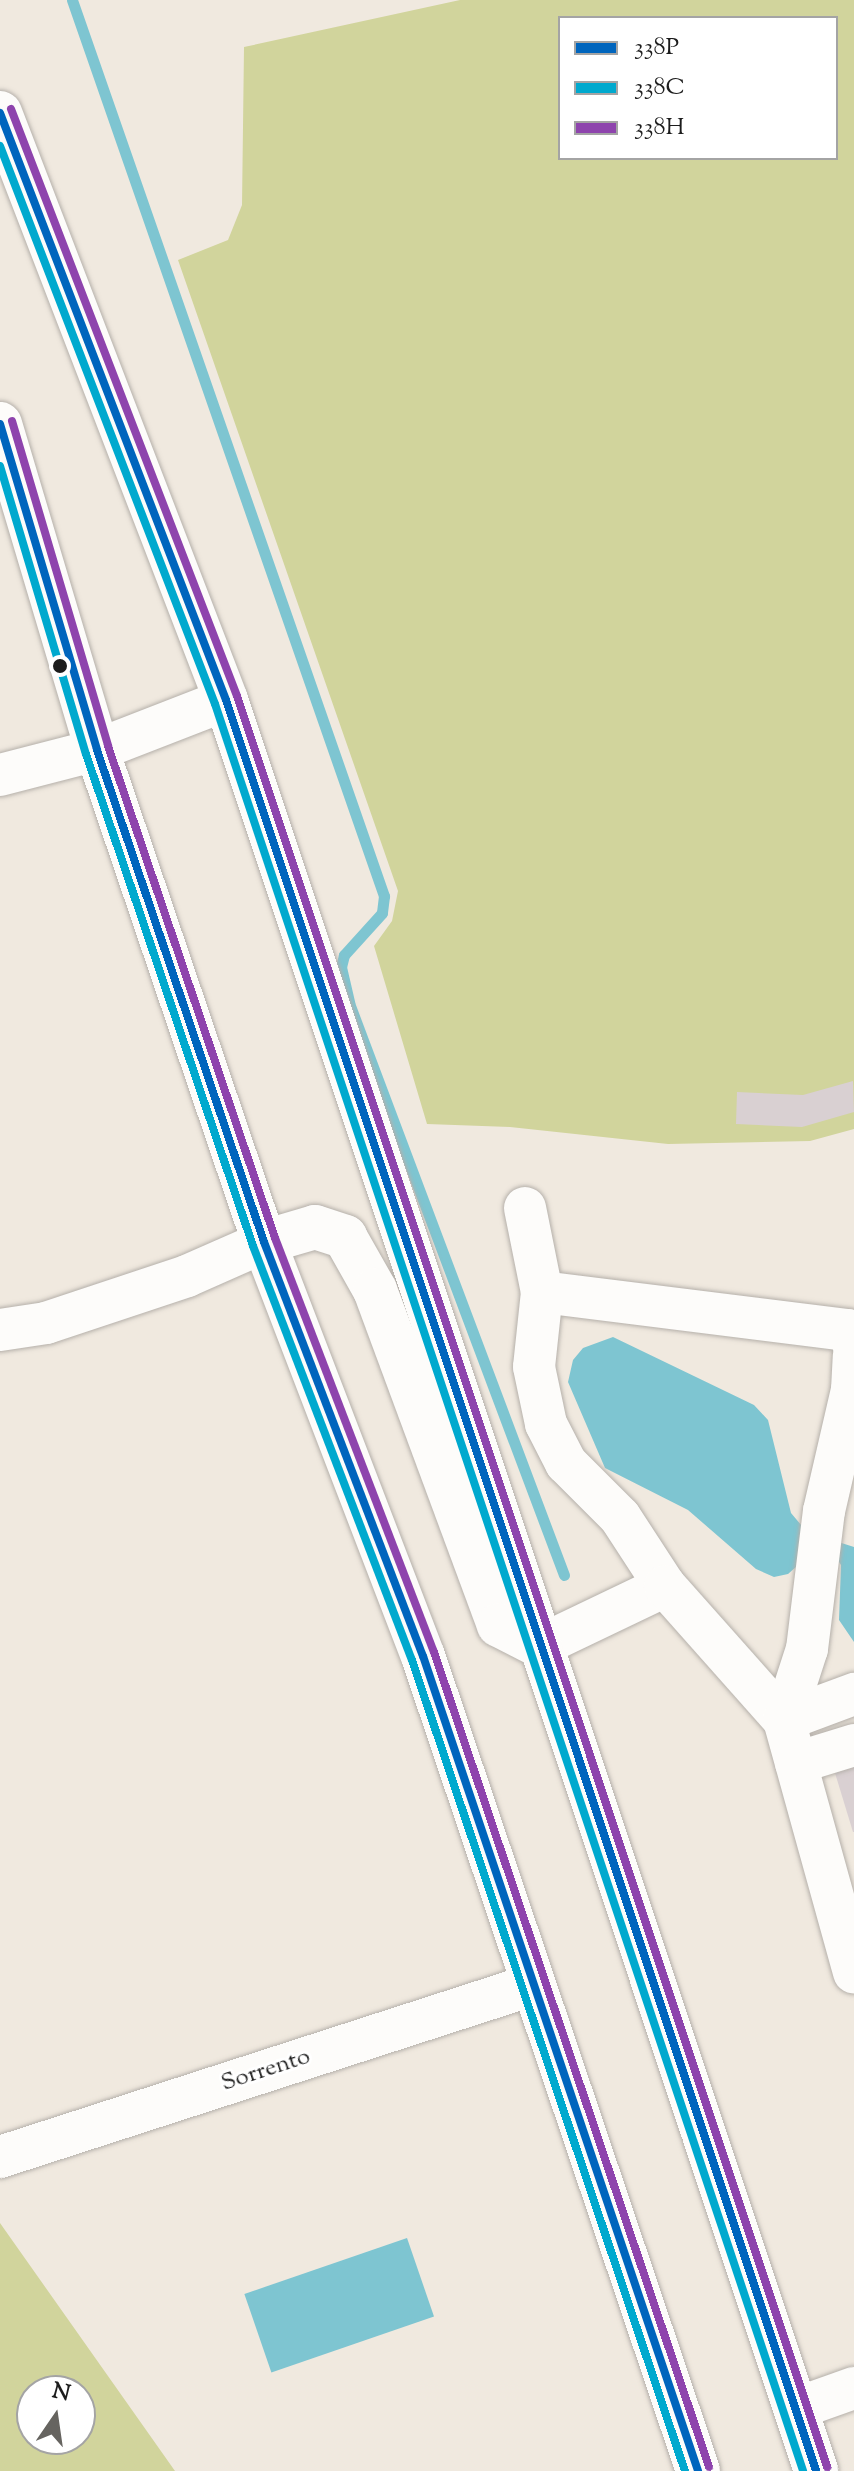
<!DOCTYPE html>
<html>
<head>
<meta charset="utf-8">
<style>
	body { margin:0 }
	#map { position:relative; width:854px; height:2471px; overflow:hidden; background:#f0e9df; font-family:"Sorts Mill Goudy",serif }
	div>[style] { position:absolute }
	.green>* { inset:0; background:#d1d49c }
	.water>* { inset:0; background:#7ec5d1; transform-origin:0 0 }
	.stream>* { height:11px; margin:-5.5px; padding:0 5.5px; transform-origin:5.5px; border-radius:5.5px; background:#7ec5d1 }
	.building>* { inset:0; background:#d9d0d2 }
	.roads { filter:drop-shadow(0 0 2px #b5b0aa) drop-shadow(0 0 2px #b5b0aa) }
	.minor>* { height:42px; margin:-21px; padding:0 21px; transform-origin:21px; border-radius:21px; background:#fdfcfa }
	.major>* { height:44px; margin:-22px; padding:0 22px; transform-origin:22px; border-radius:22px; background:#fdfcfa }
	.bus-1>* { height:8px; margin:-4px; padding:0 4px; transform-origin:4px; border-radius:4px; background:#0065bd }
	.bus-2>* { height:8px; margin:-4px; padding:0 4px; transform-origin:4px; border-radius:4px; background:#00a9ce }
	.bus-3>* { height:8px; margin:-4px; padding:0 4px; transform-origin:4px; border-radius:4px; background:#8e44ad }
	.dots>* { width:22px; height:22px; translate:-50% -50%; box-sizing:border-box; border:4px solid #fff; border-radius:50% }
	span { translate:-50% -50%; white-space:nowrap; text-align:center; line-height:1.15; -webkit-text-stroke:6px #fff; paint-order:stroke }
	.street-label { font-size:24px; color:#1c1c1c }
	.legend { position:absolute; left:558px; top:16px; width:280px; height:144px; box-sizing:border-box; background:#fff; border:2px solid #a4a4a4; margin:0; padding:10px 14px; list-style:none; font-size:24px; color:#1c1c1c }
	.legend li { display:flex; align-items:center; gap:16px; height:40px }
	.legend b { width:40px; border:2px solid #a4a4a4 }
	.north { position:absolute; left:16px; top:2375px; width:80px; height:80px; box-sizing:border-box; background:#fff; border:2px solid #a4a4a4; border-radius:50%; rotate:13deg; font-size:22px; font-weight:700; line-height:32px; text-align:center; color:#1c1c1c }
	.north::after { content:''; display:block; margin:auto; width:28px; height:36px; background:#666460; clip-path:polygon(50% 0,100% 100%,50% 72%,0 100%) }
</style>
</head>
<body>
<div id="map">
	<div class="green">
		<div style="clip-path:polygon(evenodd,460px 0,854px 0,854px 1129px,810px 1141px,668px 1144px,510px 1127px,427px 1124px,374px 946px,392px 921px,398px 891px,178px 260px,228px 240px,242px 205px,244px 47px,460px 0,560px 18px,836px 18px,836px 158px,560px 158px,560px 18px)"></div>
		<div style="clip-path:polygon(evenodd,0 2223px,175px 2471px,0 2471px,0 2223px,32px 2391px,80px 2391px,80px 2439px,32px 2439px,32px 2391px)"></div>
	</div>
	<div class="water">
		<div style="clip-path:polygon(613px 1337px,754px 1405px,768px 1420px,791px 1513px,807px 1532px,854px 1547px,854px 1642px,839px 1620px,841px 1565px,836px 1557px,812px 1553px,788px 1574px,774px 1577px,756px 1569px,688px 1510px,605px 1468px,568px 1382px,573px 1360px,583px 1348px)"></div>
		<div style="left:407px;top:2238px;width:83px;height:172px;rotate:71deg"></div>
	</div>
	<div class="stream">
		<div style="left:72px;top:0;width:949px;rotate:70.8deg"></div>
		<div style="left:384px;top:896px;width:17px;rotate:97deg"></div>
		<div style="left:382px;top:913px;width:57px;rotate:132.1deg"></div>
		<div style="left:344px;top:955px;width:12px;rotate:104deg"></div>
		<div style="left:341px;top:967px;width:37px;rotate:77deg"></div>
		<div style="left:349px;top:1003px;width:611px;rotate:69.4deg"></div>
	</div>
	<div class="building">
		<div style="clip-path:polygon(853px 1081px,854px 1112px,802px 1127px,736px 1124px,737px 1092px,803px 1095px)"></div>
		<div style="clip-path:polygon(854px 1767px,854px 1832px,853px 1832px,835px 1773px)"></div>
	</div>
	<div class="roads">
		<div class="minor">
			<div style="left:0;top:775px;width:100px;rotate:-14.5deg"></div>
			<div style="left:97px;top:750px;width:138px;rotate:-21.2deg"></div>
			<div style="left:525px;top:1208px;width:86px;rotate:78.6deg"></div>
			<div style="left:542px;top:1292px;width:75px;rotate:96.1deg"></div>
			<div style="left:534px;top:1367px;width:58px;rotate:78.1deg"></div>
			<div style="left:546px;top:1424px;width:44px;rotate:62.9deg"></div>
			<div style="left:566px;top:1463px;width:76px;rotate:45deg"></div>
			<div style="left:620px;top:1517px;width:82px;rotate:56.9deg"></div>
			<div style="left:665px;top:1586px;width:139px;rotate:154.4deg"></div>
			<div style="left:542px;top:1292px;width:308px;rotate:7.1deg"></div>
			<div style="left:848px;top:1330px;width:17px;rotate:69deg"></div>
			<div style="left:0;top:1330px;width:47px;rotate:-8.7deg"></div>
			<div style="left:46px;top:1323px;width:149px;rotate:-18.4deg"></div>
			<div style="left:187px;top:1276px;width:84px;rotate:-23.8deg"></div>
			<div style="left:665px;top:1586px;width:179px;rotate:48.4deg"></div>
			<div style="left:784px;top:1720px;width:262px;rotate:74.5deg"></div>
			<div style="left:784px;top:1720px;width:75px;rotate:-72.1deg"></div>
			<div style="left:807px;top:1649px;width:139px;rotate:-83deg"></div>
			<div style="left:824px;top:1511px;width:124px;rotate:-77deg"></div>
			<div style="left:852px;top:1390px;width:34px;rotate:-87deg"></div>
			<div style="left:784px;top:1720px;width:75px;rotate:-20.4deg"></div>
			<div style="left:796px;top:1763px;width:61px;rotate:-17.2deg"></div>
			<div style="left:0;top:2157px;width:559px;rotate:-17.92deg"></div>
			<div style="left:795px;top:2409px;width:63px;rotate:-19.6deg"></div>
		</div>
		<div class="major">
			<div style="left:0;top:113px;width:629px;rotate:68.94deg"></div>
			<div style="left:226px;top:700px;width:1867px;rotate:71.57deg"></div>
			<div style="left:0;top:424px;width:340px;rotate:73.4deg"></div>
			<div style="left:97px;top:750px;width:520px;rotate:71.25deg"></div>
			<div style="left:264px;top:1242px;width:443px;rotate:69deg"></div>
			<div style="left:423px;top:1656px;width:860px;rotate:71.35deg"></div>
			<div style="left:264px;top:1242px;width:53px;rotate:-16.4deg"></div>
			<div style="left:315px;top:1227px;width:32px;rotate:18deg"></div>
			<div style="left:345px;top:1237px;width:61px;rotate:60.5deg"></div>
			<div style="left:375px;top:1290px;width:357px;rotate:69.7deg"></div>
			<div style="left:499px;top:1625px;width:46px;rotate:27.1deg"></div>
		</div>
	</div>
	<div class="bus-1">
		<div style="left:0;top:113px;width:629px;rotate:68.94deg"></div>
		<div style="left:226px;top:700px;width:1867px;rotate:71.57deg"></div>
		<div style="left:0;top:424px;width:340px;rotate:73.4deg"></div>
		<div style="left:97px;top:750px;width:520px;rotate:71.25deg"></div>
		<div style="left:264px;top:1242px;width:443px;rotate:69deg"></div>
		<div style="left:423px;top:1656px;width:860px;rotate:71.35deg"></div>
	</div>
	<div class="bus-2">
		<div style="left:0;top:146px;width:598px;rotate:68.93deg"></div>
		<div style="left:215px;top:704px;width:1862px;rotate:71.59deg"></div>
		<div style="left:0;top:466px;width:301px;rotate:73.4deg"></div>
		<div style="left:86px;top:754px;width:520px;rotate:71.25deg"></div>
		<div style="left:253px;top:1246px;width:443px;rotate:69deg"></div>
		<div style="left:412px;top:1660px;width:856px;rotate:71.4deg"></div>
	</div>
	<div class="bus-3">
		<div style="left:11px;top:109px;width:629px;rotate:68.94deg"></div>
		<div style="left:237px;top:696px;width:1867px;rotate:71.57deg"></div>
		<div style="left:12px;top:421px;width:339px;rotate:73.5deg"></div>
		<div style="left:108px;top:746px;width:520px;rotate:71.25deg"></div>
		<div style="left:275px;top:1238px;width:443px;rotate:69deg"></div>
		<div style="left:434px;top:1652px;width:860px;rotate:71.35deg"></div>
	</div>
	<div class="dots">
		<div style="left:60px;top:666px;background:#1c1c1c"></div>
	</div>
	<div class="street-label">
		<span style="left:266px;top:2071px;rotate:-18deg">Sorrento</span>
	</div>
	<ul class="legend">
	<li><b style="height:10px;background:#0065bd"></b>338P</li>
	<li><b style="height:10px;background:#00a9ce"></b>338C</li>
	<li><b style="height:10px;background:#8e44ad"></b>338H</li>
	</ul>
	<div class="north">N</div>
</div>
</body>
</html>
